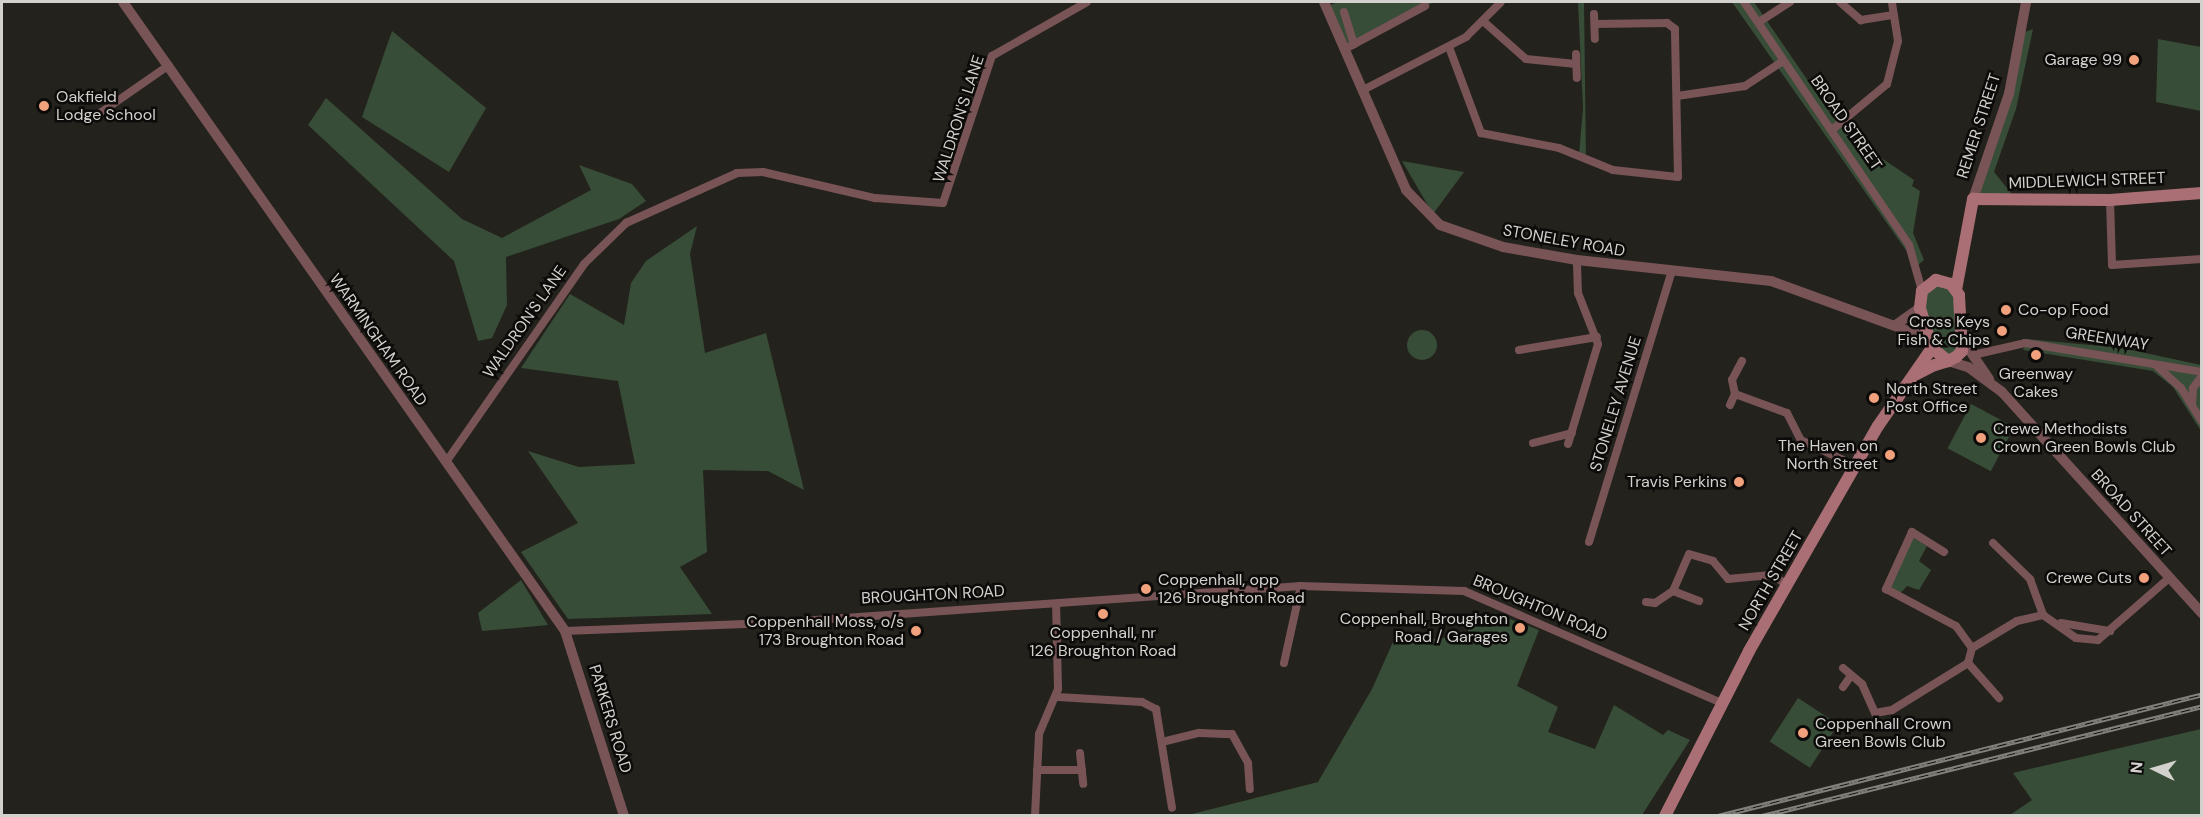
<!DOCTYPE html>
<html>
<head>
<meta charset="utf-8">
<style>
	body { margin:0 }
	#map { position:relative; width:2203px; height:817px; overflow:hidden; background:#24221c; font-family:"DM Sans",sans-serif }
	div>[style] { position:absolute }
	.green>* { inset:0; background:#374d37; transform-origin:0 0 }
	.round { border-radius:50% }
	.minor>* { height:8px; margin:-4px; padding:0 4px; transform-origin:4px; border-radius:4px; background:#785457 }
	.tertiary>* { height:10px; margin:-5px; padding:0 5px; transform-origin:5px; border-radius:5px; background:#785457 }
	.secondary>* { height:12px; margin:-6px; padding:0 6px; transform-origin:6px; border-radius:6px; background:#a96f75 }
	.rail>* { height:5px; margin-top:-2.5px; transform-origin:0; background:repeating-linear-gradient(90deg,#0c0b09 0 9px,#83817c 0 18px); box-sizing:border-box; border-block:2px solid #83817c }
	.dots>* { width:16px; height:16px; translate:-50% -50%; box-sizing:border-box; border:3px solid #0c0b09; border-radius:50% }
	span { translate:-50% -50%; white-space:nowrap; text-align:center; line-height:1.15; -webkit-text-stroke:5px #0c0b09; paint-order:stroke }
	.poi-label { font-size:16px; color:#d3d1cd }
	.right { translate:-100% -50%; text-align:right }
	.left { translate:0 -50%; text-align:left }
	.street-label { font-size:16px; color:#d3d1cd }
	.frame { position:absolute; inset:0; border:3px solid #d3d1cd; pointer-events:none }
	.north { position:absolute; left:2125px; top:739px; width:60px; height:60px; -webkit-text-stroke:4px #0c0b09; paint-order:stroke; rotate:275deg; font-size:16px; font-weight:700; line-height:24px; text-align:center; color:#d3d1cd }
	.north::after { content:''; display:block; margin:auto; width:21px; height:27px; background:#d3d1cd; clip-path:polygon(50% 0,100% 100%,50% 72%,0 100%) }
</style>
</head>
<body>
<div id="map">
	<div class="green">
		<div style="clip-path:polygon(1338px 2px,1434px 2px,1345px 49px,1330px 5px)"></div>
		<div style="clip-path:polygon(1578px 2px,1584px 2px,1586px 160px,1579px 155px,1583px 108px)"></div>
		<div style="clip-path:polygon(1732px 2px,1754px 2px,1830px 113px,1846px 120px,1871px 161px,1877px 155px,1914px 180px,1912px 186px,1920px 191px,1913px 233px,1924px 260px,1917px 266px)"></div>
		<div style="clip-path:polygon(2033px 29px,2016px 109px,1994px 172px,2011px 193px,2010px 201px,1973px 199px,2022px 33px)"></div>
		<div style="clip-path:polygon(392px 31px,486px 108px,449px 172px,362px 117px)"></div>
		<div style="clip-path:polygon(2158px 39px,2201px 47px,2201px 111px,2156px 102px)"></div>
		<div style="clip-path:polygon(326px 98px,462px 219px,502px 238px,591px 190px,579px 165px,632px 184px,646px 201px,619px 219px,506px 257px,507px 305px,492px 338px,478px 341px,454px 261px,308px 125px)"></div>
		<div style="clip-path:polygon(1402px 161px,1464px 172px,1433px 214px)"></div>
		<div style="clip-path:polygon(697px 226px,690px 254px,705px 353px,766px 333px,804px 490px,768px 471px,703px 470px,707px 552px,680px 567px,712px 614px,568px 619px,521px 552px,578px 523px,528px 451px,579px 467px,635px 464px,618px 381px,521px 368px,570px 294px,624px 325px,631px 283px,646px 261px)"></div>
		<div style="clip-path:polygon(1951px 284px,1962px 351px,1940px 359px,1920px 308px,1926px 286px)"></div>
		<div class="round" style="left:1407px;top:330px;width:30px;height:30px"></div>
		<div style="clip-path:polygon(2027px 339px,2122px 348px,2201px 365px,2201px 431px,2173px 387px,2153px 371px,2023px 350px)"></div>
		<div style="left:1971px;top:404px;width:49px;height:50px;rotate:28deg"></div>
		<div style="clip-path:polygon(1908px 534px,1927px 546px,1919px 561px,1931px 570px,1919px 590px,1907px 586px,1896px 598px,1886px 589px)"></div>
		<div style="clip-path:polygon(521px 580px,548px 625px,482px 631px,478px 613px)"></div>
		<div style="clip-path:polygon(1494px 613px,1539px 630px,1517px 686px,1558px 707px,1548px 732px,1595px 749px,1614px 705px,1663px 735px,1668px 730px,1690px 740px,1642px 815px,1188px 815px,1318px 782px,1372px 689px,1393px 642px,1467px 636px,1469px 626px,1492px 627px)"></div>
		<div style="left:1798px;top:698px;width:48px;height:52px;rotate:33deg"></div>
		<div style="clip-path:polygon(2201px 729px,2201px 815px,2010px 815px,2032px 800px,2013px 773px)"></div>
	</div>
	<div class="minor">
		<div style="left:1744px;top:2px;width:294px;rotate:55.8deg"></div>
		<div style="left:1909px;top:245px;width:48px;rotate:74.2deg"></div>
		<div style="left:1840px;top:2px;width:28px;rotate:41deg"></div>
		<div style="left:1861px;top:20px;width:33px;rotate:-9deg"></div>
		<div style="left:1344px;top:12px;width:34px;rotate:73deg"></div>
		<div style="left:1594px;top:14px;width:25px;rotate:88deg"></div>
		<div style="left:1483px;top:21px;width:57px;rotate:41.5deg"></div>
		<div style="left:1526px;top:59px;width:50px;rotate:5.7deg"></div>
		<div style="left:1759px;top:22px;width:37px;rotate:-33deg"></div>
		<div style="left:1449px;top:47px;width:92px;rotate:69.6deg"></div>
		<div style="left:1481px;top:133px;width:79px;rotate:10.9deg"></div>
		<div style="left:1559px;top:148px;width:58px;rotate:22.2deg"></div>
		<div style="left:1613px;top:170px;width:65px;rotate:6.1deg"></div>
		<div style="left:1678px;top:177px;width:148px;rotate:-91.2deg"></div>
		<div style="left:1675px;top:29px;width:10px;rotate:-143deg"></div>
		<div style="left:1667px;top:23px;width:72px;rotate:179.2deg"></div>
		<div style="left:1345px;top:49px;width:91px;rotate:-28.3deg"></div>
		<div style="left:1576px;top:54px;width:24px;rotate:88deg"></div>
		<div style="left:1363px;top:90px;width:116px;rotate:-27.2deg"></div>
		<div style="left:1466px;top:37px;width:49px;rotate:-45deg"></div>
		<div style="left:1677px;top:96px;width:69px;rotate:-8.4deg"></div>
		<div style="left:1745px;top:86px;width:45px;rotate:-33.3deg"></div>
		<div style="left:90px;top:120px;width:96px;rotate:-34.8deg"></div>
		<div style="left:1833px;top:129px;width:70px;rotate:-39.8deg"></div>
		<div style="left:1887px;top:84px;width:44px;rotate:-75.7deg"></div>
		<div style="left:1898px;top:41px;width:39px;rotate:-99deg"></div>
		<div style="left:2110px;top:200px;width:65px;rotate:88.2deg"></div>
		<div style="left:2112px;top:265px;width:90px;rotate:-3.8deg"></div>
		<div style="left:1519px;top:350px;width:79px;rotate:-9.5deg"></div>
		<div style="left:1973px;top:355px;width:53px;rotate:-13deg"></div>
		<div style="left:2025px;top:343px;width:179px;rotate:9.3deg"></div>
		<div style="left:1742px;top:361px;width:21px;rotate:118deg"></div>
		<div style="left:1732px;top:380px;width:14px;rotate:78deg"></div>
		<div style="left:1735px;top:394px;width:55px;rotate:20.1deg"></div>
		<div style="left:1787px;top:413px;width:30px;rotate:63deg"></div>
		<div style="left:1801px;top:440px;width:61px;rotate:25.3deg"></div>
		<div style="left:2156px;top:365px;width:34px;rotate:43deg"></div>
		<div style="left:2181px;top:388px;width:40px;rotate:58deg"></div>
		<div style="left:2192px;top:404px;width:16px;rotate:-86deg"></div>
		<div style="left:2193px;top:388px;width:15px;rotate:-53deg"></div>
		<div style="left:1730px;top:405px;width:12px;rotate:-66deg"></div>
		<div style="left:1533px;top:443px;width:40px;rotate:-14.4deg"></div>
		<div style="left:1568px;top:444px;width:104px;rotate:-73.3deg"></div>
		<div style="left:1598px;top:344px;width:55px;rotate:-111.4deg"></div>
		<div style="left:1578px;top:293px;width:33px;rotate:-92deg"></div>
		<div style="left:446px;top:462px;width:241px;rotate:-55.1deg"></div>
		<div style="left:584px;top:264px;width:59px;rotate:-44.3deg"></div>
		<div style="left:626px;top:223px;width:122px;rotate:-24.2deg"></div>
		<div style="left:737px;top:173px;width:26px;rotate:-2deg"></div>
		<div style="left:763px;top:172px;width:115px;rotate:13.1deg"></div>
		<div style="left:875px;top:198px;width:68px;rotate:4.2deg"></div>
		<div style="left:943px;top:203px;width:155px;rotate:-71.6deg"></div>
		<div style="left:992px;top:56px;width:109px;rotate:-29.6deg"></div>
		<div style="left:1589px;top:542px;width:280px;rotate:-73deg"></div>
		<div style="left:1993px;top:543px;width:52px;rotate:44.2deg"></div>
		<div style="left:2030px;top:579px;width:38px;rotate:70deg"></div>
		<div style="left:1944px;top:552px;width:38px;rotate:-148deg"></div>
		<div style="left:1912px;top:532px;width:63px;rotate:114.5deg"></div>
		<div style="left:1886px;top:589px;width:79px;rotate:27.9deg"></div>
		<div style="left:1956px;top:626px;width:27px;rotate:54deg"></div>
		<div style="left:1673px;top:591px;width:28px;rotate:21deg"></div>
		<div style="left:1646px;top:602px;width:9px;rotate:6deg"></div>
		<div style="left:1655px;top:603px;width:22px;rotate:-34deg"></div>
		<div style="left:1673px;top:591px;width:40px;rotate:-66.6deg"></div>
		<div style="left:1689px;top:554px;width:25px;rotate:16deg"></div>
		<div style="left:1713px;top:561px;width:23px;rotate:50deg"></div>
		<div style="left:1728px;top:579px;width:43px;rotate:-5.3deg"></div>
		<div style="left:1771px;top:575px;width:20px;rotate:30deg"></div>
		<div style="left:2061px;top:623px;width:50px;rotate:9.3deg"></div>
		<div style="left:565px;top:631px;width:208px;rotate:-2.2deg"></div>
		<div style="left:773px;top:623px;width:529px;rotate:-4.01deg"></div>
		<div style="left:1301px;top:586px;width:163px;rotate:1.8deg"></div>
		<div style="left:1464px;top:591px;width:280px;rotate:23.5deg"></div>
		<div style="left:1284px;top:663px;width:79px;rotate:-77.6deg"></div>
		<div style="left:1968px;top:663px;width:47px;rotate:48.5deg"></div>
		<div style="left:1843px;top:668px;width:25px;rotate:40deg"></div>
		<div style="left:1862px;top:684px;width:32px;rotate:66deg"></div>
		<div style="left:1875px;top:713px;width:17px;rotate:-10deg"></div>
		<div style="left:1892px;top:710px;width:89px;rotate:-31.7deg"></div>
		<div style="left:1968px;top:663px;width:16px;rotate:-75deg"></div>
		<div style="left:1972px;top:648px;width:52px;rotate:-31deg"></div>
		<div style="left:2017px;top:621px;width:27px;rotate:-13deg"></div>
		<div style="left:2043px;top:615px;width:40px;rotate:34.9deg"></div>
		<div style="left:2076px;top:638px;width:22px;rotate:5deg"></div>
		<div style="left:2098px;top:640px;width:94px;rotate:-41.1deg"></div>
		<div style="left:1843px;top:687px;width:12px;rotate:-55deg"></div>
		<div style="left:1058px;top:697px;width:84px;rotate:3.4deg"></div>
		<div style="left:1142px;top:702px;width:16px;rotate:27deg"></div>
		<div style="left:1156px;top:709px;width:100px;rotate:80.8deg"></div>
		<div style="left:1162px;top:742px;width:38px;rotate:-14deg"></div>
		<div style="left:1199px;top:733px;width:33px;rotate:2deg"></div>
		<div style="left:1232px;top:734px;width:33px;rotate:61deg"></div>
		<div style="left:1248px;top:763px;width:26px;rotate:86deg"></div>
		<div style="left:1080px;top:753px;width:31px;rotate:84deg"></div>
		<div style="left:1037px;top:770px;width:45px"></div>
		<div style="left:1035px;top:816px;width:82px;rotate:-87.2deg"></div>
		<div style="left:1039px;top:734px;width:49px;rotate:-67.1deg"></div>
		<div style="left:1058px;top:689px;width:85px;rotate:-91.3deg"></div>
	</div>
	<div class="tertiary">
		<div style="left:123px;top:2px;width:769px;rotate:54.9deg"></div>
		<div style="left:565px;top:631px;width:194px;rotate:72.3deg"></div>
		<div style="left:1324px;top:2px;width:205px;rotate:66.4deg"></div>
		<div style="left:1406px;top:190px;width:49px;rotate:45.8deg"></div>
		<div style="left:1440px;top:225px;width:67px;rotate:19.2deg"></div>
		<div style="left:1503px;top:247px;width:75px;rotate:10deg"></div>
		<div style="left:1577px;top:260px;width:195px;rotate:6.2deg"></div>
		<div style="left:1771px;top:281px;width:167px;rotate:20deg"></div>
		<div style="left:1973px;top:199px;width:111px;rotate:-71.1deg"></div>
		<div style="left:2009px;top:94px;width:94px;rotate:-79.5deg"></div>
		<div style="left:1897px;top:324px;width:28px;rotate:-35deg"></div>
		<div style="left:1964px;top:342px;width:45px;rotate:56deg"></div>
		<div style="left:1948px;top:361px;width:21px;rotate:17deg"></div>
		<div style="left:1968px;top:367px;width:42px;rotate:36.3deg"></div>
		<div style="left:2002px;top:392px;width:298px;rotate:47.9deg"></div>
	</div>
	<div class="secondary">
		<div style="left:1956px;top:290px;width:93px;rotate:-79.4deg"></div>
		<div style="left:1973px;top:199px;width:137px;rotate:0.4deg"></div>
		<div style="left:2110px;top:200px;width:92px;rotate:-4.4deg"></div>
		<div style="left:1915px;top:375px;width:22px;rotate:-27deg"></div>
		<div style="left:1935px;top:365px;width:14px;rotate:-17deg"></div>
		<div style="left:1948px;top:361px;width:9px;rotate:-27deg"></div>
		<div style="left:1956px;top:357px;width:8px;rotate:-45deg"></div>
		<div style="left:1962px;top:351px;width:56px;rotate:-93.1deg"></div>
		<div style="left:1959px;top:295px;width:14px;rotate:-126deg"></div>
		<div style="left:1951px;top:284px;width:16px;rotate:-165deg"></div>
		<div style="left:1936px;top:280px;width:18px;rotate:142deg"></div>
		<div style="left:1922px;top:291px;width:17px;rotate:97deg"></div>
		<div style="left:1920px;top:308px;width:42px;rotate:73.3deg"></div>
		<div style="left:1932px;top:348px;width:21px;rotate:39deg"></div>
		<div style="left:1665px;top:816px;width:185px;rotate:-63deg"></div>
		<div style="left:1749px;top:651px;width:259px;rotate:-60.2deg"></div>
		<div style="left:1878px;top:426px;width:95px;rotate:-55.3deg"></div>
	</div>
	<div class="rail">
		<div style="left:1718px;top:816px;width:499px;rotate:-14.1deg"></div>
		<div style="left:1762px;top:816px;width:454px;rotate:-14deg"></div>
	</div>
	<div class="dots">
		<div style="left:2134px;top:60px;background:#f1a17c"></div>
		<div style="left:44px;top:106px;background:#f1a17c"></div>
		<div style="left:2006px;top:310px;background:#f1a17c"></div>
		<div style="left:2002px;top:331px;background:#f1a17c"></div>
		<div style="left:2036px;top:355px;background:#f1a17c"></div>
		<div style="left:1874px;top:398px;background:#f1a17c"></div>
		<div style="left:1981px;top:438px;background:#f1a17c"></div>
		<div style="left:1890px;top:455px;background:#f1a17c"></div>
		<div style="left:1739px;top:482px;background:#f1a17c"></div>
		<div style="left:2144px;top:578px;background:#f1a17c"></div>
		<div style="left:1146px;top:589px;background:#f1a17c"></div>
		<div style="left:1103px;top:614px;background:#f1a17c"></div>
		<div style="left:1520px;top:628px;background:#f1a17c"></div>
		<div style="left:916px;top:631px;background:#f1a17c"></div>
		<div style="left:1803px;top:733px;background:#f1a17c"></div>
	</div>
	<div class="poi-label">
		<span class="right" style="left:2122px;top:60px">Garage 99</span>
		<span class="left" style="left:56px;top:106px">Oakfield<br>Lodge School</span>
		<span class="left" style="left:2018px;top:310px">Co-op Food</span>
		<span class="right" style="left:1990px;top:331px">Cross Keys<br>Fish &amp; Chips</span>
		<span style="left:2036px;top:383px">Greenway<br>Cakes</span>
		<span class="left" style="left:1886px;top:398px">North Street<br>Post Office</span>
		<span class="left" style="left:1993px;top:438px">Crewe Methodists<br>Crown Green Bowls Club</span>
		<span class="right" style="left:1878px;top:455px">The Haven on<br>North Street</span>
		<span class="right" style="left:1727px;top:482px">Travis Perkins</span>
		<span class="right" style="left:2132px;top:578px">Crewe Cuts</span>
		<span class="left" style="left:1158px;top:589px">Coppenhall, opp<br>126 Broughton Road</span>
		<span class="right" style="left:1508px;top:628px">Coppenhall, Broughton<br>Road / Garages</span>
		<span class="right" style="left:904px;top:631px">Coppenhall Moss, o/s<br>173 Broughton Road</span>
		<span style="left:1103px;top:642px">Coppenhall, nr<br>126 Broughton Road</span>
		<span class="left" style="left:1815px;top:733px">Coppenhall Crown<br>Green Bowls Club</span>
	</div>
	<div class="street-label">
		<span style="left:959px;top:119px;rotate:-72deg">WALDRON'S LANE</span>
		<span style="left:1846px;top:123px;rotate:55deg">BROAD STREET</span>
		<span style="left:1979px;top:126px;rotate:-72deg">REMER STREET</span>
		<span style="left:2087px;top:181px;rotate:-2deg">MIDDLEWICH STREET</span>
		<span style="left:1564px;top:241px;rotate:10deg">STONELEY ROAD</span>
		<span style="left:525px;top:322px;rotate:-55deg">WALDRON'S LANE</span>
		<span style="left:2107px;top:339px;rotate:9deg">GREENWAY</span>
		<span style="left:378px;top:340px;rotate:55deg">WARMINGHAM ROAD</span>
		<span style="left:1616px;top:404px;rotate:-73deg">STONELEY AVENUE</span>
		<span style="left:2131px;top:513px;rotate:48deg">BROAD STREET</span>
		<span style="left:1771px;top:581px;rotate:-60deg">NORTH STREET</span>
		<span style="left:933px;top:595px;rotate:-3deg">BROUGHTON ROAD</span>
		<span style="left:1540px;top:608px;rotate:23deg">BROUGHTON ROAD</span>
		<span style="left:610px;top:719px;rotate:73deg">PARKERS ROAD</span>
	</div>
	<div class="frame"></div>
	<div class="north">N</div>
</div>
</body>
</html>
